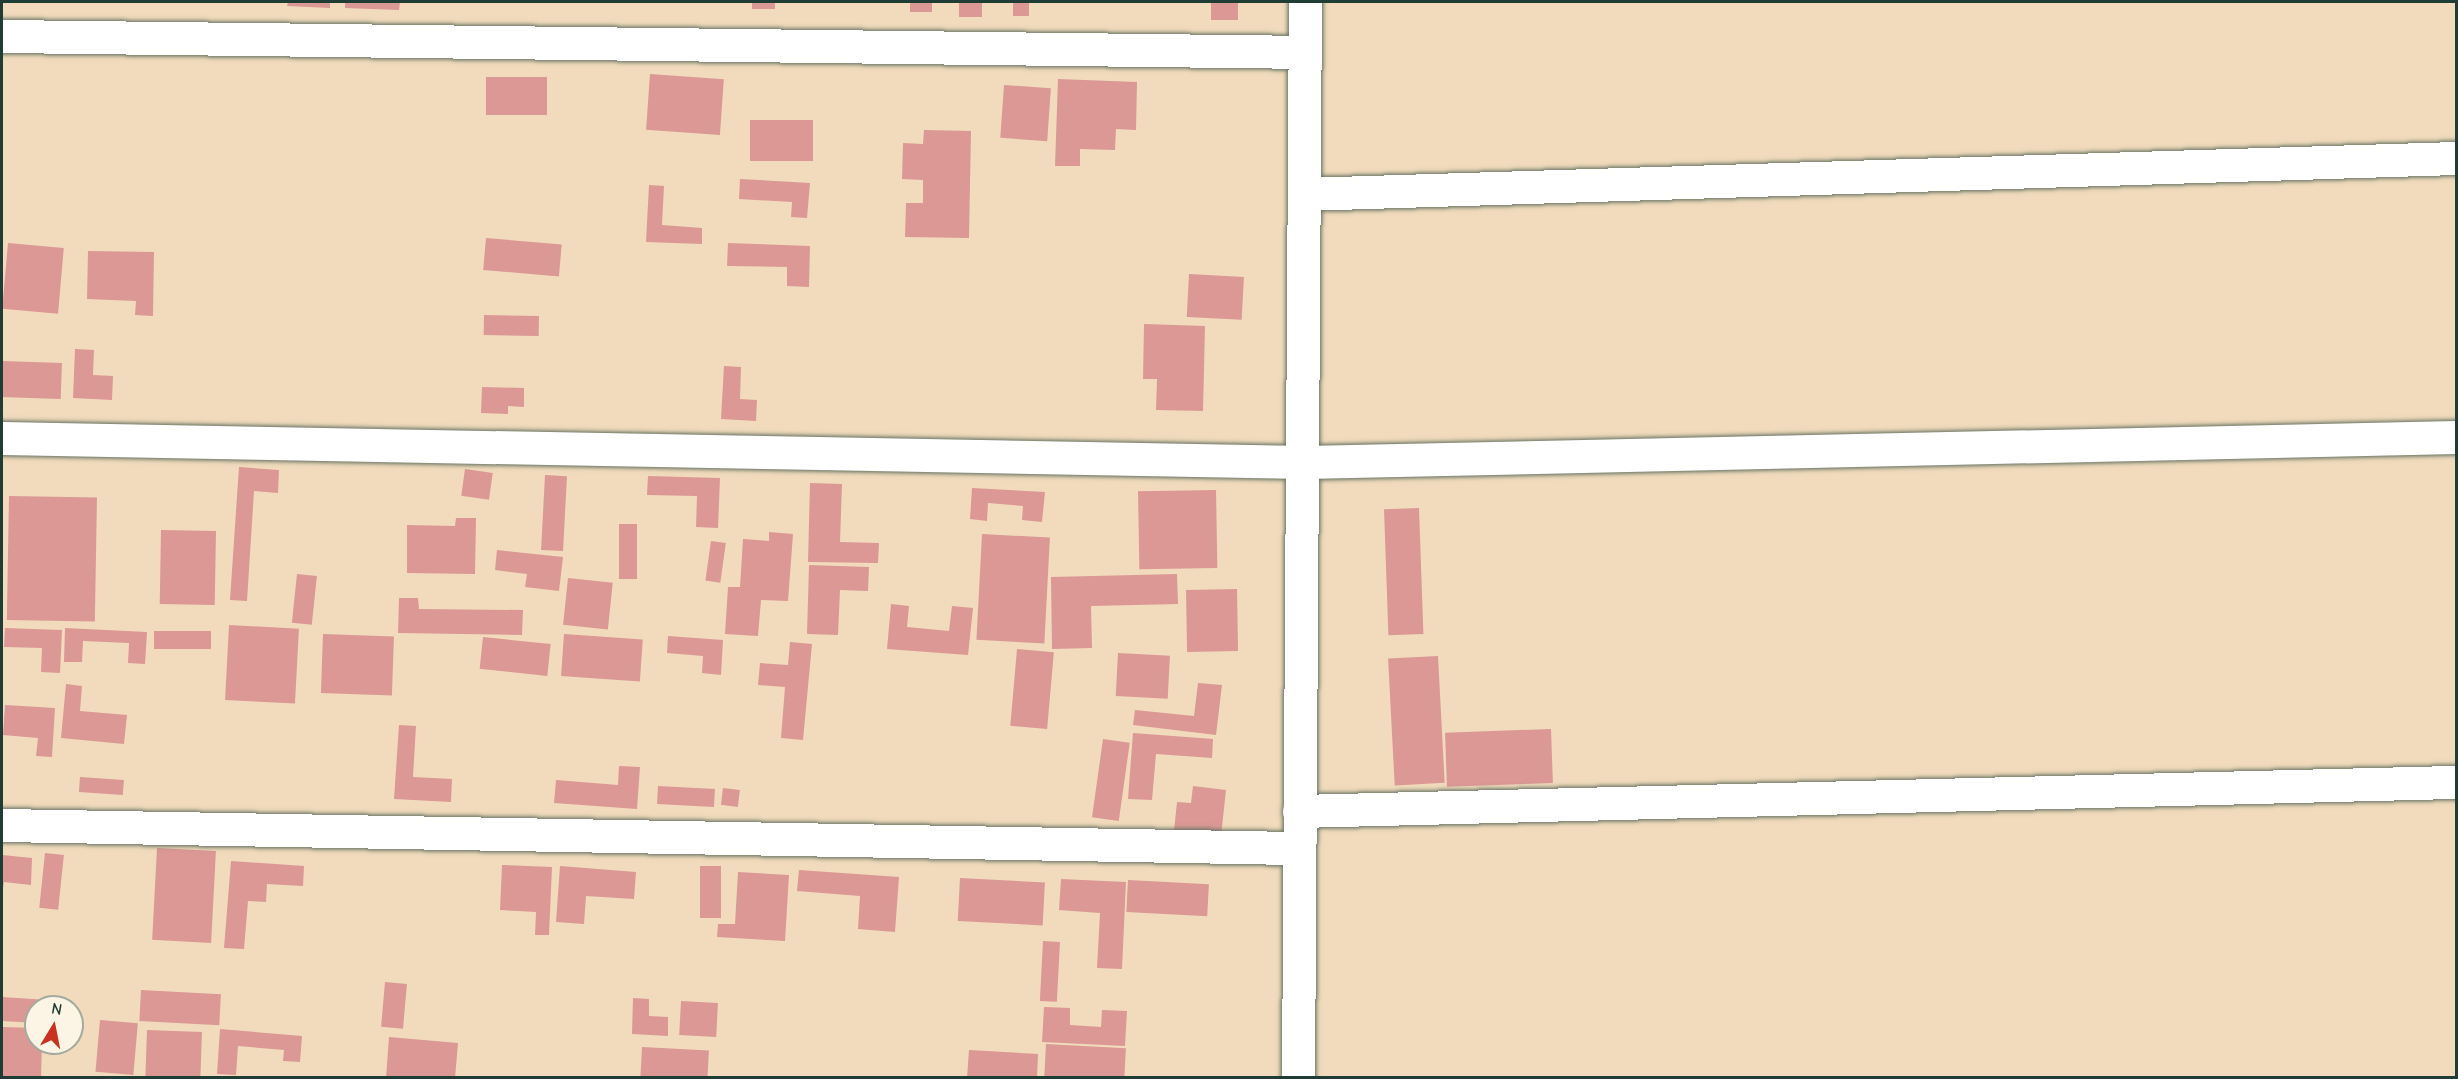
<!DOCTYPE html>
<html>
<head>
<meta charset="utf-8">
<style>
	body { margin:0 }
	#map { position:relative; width:2458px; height:1079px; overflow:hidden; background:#f1dbbc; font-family:"Comic Neue",sans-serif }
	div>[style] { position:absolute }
	.building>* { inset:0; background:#db9895; transform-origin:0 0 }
	.roads { filter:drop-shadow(0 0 2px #687464) drop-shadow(0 0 2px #687464) }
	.minor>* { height:33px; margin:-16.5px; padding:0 16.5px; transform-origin:16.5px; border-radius:16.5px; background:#fff }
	span { translate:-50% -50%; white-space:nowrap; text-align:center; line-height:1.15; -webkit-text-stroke:5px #fcf5e5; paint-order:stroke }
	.frame { position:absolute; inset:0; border:3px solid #1f3d34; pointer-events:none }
	.north { position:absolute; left:24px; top:995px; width:60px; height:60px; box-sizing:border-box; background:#fcf5e5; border:2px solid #a4ab9e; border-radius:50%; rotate:10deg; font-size:16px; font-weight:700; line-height:24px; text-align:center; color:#1f3d34 }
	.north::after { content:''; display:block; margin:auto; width:21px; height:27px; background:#c8321e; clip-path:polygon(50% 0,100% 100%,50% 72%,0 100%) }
</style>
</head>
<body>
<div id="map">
	<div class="building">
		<div style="clip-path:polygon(288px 2px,330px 2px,330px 8px,287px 6px)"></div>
		<div style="clip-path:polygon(345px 2px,400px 2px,399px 10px,345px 8px)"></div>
		<div style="left:752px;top:2px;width:23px;height:7px"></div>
		<div style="left:910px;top:2px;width:22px;height:10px"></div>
		<div style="left:959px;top:2px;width:23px;height:15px"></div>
		<div style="left:1013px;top:2px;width:16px;height:14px"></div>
		<div style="left:1211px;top:2px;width:27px;height:18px"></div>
		<div style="left:650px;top:74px;width:74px;height:56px;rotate:4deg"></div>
		<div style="left:486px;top:77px;width:61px;height:38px"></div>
		<div style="clip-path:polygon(1058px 79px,1137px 82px,1136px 130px,1116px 129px,1115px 150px,1080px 149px,1080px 166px,1055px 166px)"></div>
		<div style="left:1004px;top:85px;width:47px;height:53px;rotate:4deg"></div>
		<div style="left:750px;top:120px;width:63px;height:41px"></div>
		<div style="clip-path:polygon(924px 130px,971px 131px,969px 238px,905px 237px,906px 203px,923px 203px,923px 180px,902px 179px,903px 143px,923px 144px)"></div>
		<div style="clip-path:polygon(740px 179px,810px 183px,807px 218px,791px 217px,792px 202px,739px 199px)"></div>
		<div style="clip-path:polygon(649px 185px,664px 186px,662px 225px,702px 228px,702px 244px,646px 242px)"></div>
		<div style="left:486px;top:238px;width:76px;height:32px;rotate:5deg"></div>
		<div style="left:8px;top:243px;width:56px;height:66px;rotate:5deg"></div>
		<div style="clip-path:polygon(728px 243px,810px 246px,809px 287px,787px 286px,787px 267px,727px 266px)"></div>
		<div style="clip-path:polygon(88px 251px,154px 252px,153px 316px,135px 315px,136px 301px,87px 299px)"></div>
		<div style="left:1189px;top:274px;width:55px;height:43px;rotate:3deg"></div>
		<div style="left:484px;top:315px;width:55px;height:20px;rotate:1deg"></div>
		<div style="clip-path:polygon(1144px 324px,1205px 326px,1203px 411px,1156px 410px,1157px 379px,1143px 379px)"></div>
		<div style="clip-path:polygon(75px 349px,94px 350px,93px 375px,113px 376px,112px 400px,73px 398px)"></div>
		<div style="left:2px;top:361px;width:60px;height:36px;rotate:2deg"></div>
		<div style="clip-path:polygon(724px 366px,741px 367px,740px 399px,757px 400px,756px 421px,721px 419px)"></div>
		<div style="clip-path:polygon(482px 387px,524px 388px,524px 407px,508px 406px,508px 414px,481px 413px)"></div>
		<div style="clip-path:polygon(239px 467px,279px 470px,278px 493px,254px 491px,247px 601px,230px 600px)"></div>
		<div style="left:465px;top:469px;width:28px;height:27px;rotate:8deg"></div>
		<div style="left:545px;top:475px;width:22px;height:75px;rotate:3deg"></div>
		<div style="clip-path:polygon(648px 476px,720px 478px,718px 528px,696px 527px,697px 496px,647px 495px)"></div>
		<div style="clip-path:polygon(810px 483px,842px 484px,840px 542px,879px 543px,878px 563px,808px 562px)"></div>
		<div style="clip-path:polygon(972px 488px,1045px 492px,1042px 522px,1022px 520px,1023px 506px,988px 503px,987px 521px,970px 519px)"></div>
		<div style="left:1216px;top:490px;width:78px;height:78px;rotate:89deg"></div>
		<div style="left:9px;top:496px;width:88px;height:124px;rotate:1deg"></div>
		<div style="left:1419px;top:508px;width:126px;height:35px;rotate:88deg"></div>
		<div style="clip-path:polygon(456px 518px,476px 518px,475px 574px,407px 573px,407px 525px,455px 526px)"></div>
		<div style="left:619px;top:524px;width:18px;height:55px"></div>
		<div style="left:161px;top:530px;width:55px;height:74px;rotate:1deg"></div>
		<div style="clip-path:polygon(769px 532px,793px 534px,788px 601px,761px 600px,758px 636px,725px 634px,728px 587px,740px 587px,743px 539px,769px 541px)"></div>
		<div style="left:982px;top:534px;width:68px;height:106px;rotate:3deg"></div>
		<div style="left:711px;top:541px;width:15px;height:40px;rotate:8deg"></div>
		<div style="clip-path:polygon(497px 550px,563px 557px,559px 591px,525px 587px,527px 574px,495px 570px)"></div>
		<div style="clip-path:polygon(809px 565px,869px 567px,868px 591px,840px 590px,838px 635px,807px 634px)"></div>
		<div style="left:297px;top:574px;width:20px;height:49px;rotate:6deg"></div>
		<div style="clip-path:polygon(1177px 574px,1178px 604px,1091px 606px,1092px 648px,1052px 649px,1051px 577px)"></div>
		<div style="left:568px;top:578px;width:45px;height:47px;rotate:6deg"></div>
		<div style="left:1237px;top:589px;width:62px;height:51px;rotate:89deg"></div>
		<div style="clip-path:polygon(399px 598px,418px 598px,419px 609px,523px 610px,522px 635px,398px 633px)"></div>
		<div style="clip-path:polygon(891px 604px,909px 606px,907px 627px,949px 631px,952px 606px,973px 608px,968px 655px,887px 649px)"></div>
		<div style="left:229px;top:625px;width:70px;height:75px;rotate:3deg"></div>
		<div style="clip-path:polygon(5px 628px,62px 630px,60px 673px,41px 672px,42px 648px,4px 647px)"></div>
		<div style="clip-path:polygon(65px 628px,147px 632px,145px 664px,128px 663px,129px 643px,83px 641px,82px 662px,64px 662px)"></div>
		<div style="left:211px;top:631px;width:18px;height:57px;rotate:90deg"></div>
		<div style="left:323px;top:634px;width:71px;height:59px;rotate:2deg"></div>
		<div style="left:564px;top:634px;width:79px;height:42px;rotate:4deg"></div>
		<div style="clip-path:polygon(668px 636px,723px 640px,721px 675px,702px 673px,703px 656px,667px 653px)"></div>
		<div style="left:483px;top:637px;width:68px;height:32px;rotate:6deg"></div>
		<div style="clip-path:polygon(790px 642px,812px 644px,803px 740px,781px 738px,785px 687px,758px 685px,760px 663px,788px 665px)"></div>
		<div style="left:1017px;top:649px;width:37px;height:77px;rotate:5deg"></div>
		<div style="left:1118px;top:653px;width:52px;height:43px;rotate:3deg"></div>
		<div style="left:1438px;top:656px;width:127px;height:50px;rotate:87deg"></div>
		<div style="clip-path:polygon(1198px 683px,1222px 685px,1216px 735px,1133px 725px,1135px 710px,1194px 716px)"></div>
		<div style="clip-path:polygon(66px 684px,82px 686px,80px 711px,127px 715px,124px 744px,61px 738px)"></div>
		<div style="clip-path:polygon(5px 705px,55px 708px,52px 757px,36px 756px,38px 738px,3px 735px)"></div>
		<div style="clip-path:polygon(399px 725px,416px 726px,413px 777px,452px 779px,451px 802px,394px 799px)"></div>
		<div style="left:1551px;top:729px;width:54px;height:106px;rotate:88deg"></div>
		<div style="clip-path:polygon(1133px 733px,1213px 739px,1212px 758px,1156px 754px,1152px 800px,1128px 799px)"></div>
		<div style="left:1103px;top:739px;width:27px;height:79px;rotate:8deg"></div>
		<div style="clip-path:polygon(619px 766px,640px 767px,637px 809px,554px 803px,556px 780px,618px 785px)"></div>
		<div style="left:80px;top:777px;width:44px;height:15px;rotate:4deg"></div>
		<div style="left:658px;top:786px;width:57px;height:18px;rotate:3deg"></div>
		<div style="clip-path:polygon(1193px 786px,1226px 790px,1221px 836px,1174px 831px,1177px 802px,1191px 803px)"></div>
		<div style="left:723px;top:788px;width:17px;height:17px;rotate:7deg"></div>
		<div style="left:157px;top:848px;width:59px;height:92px;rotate:3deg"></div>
		<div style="left:45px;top:853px;width:19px;height:55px;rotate:6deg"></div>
		<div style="clip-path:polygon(2px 855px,32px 858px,31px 885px,4px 882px,2px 894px)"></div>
		<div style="clip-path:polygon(231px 861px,304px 866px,303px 886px,267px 884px,266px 902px,248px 901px,244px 949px,224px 948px)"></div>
		<div style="clip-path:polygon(502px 865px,552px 867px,549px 935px,535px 935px,536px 912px,500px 910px)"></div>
		<div style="clip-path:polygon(560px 866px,636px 872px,634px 899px,586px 896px,584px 924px,556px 922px)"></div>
		<div style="left:700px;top:866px;width:21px;height:52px"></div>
		<div style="clip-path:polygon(799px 870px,899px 877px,895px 932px,858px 929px,860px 896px,797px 891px)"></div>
		<div style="clip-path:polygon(738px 872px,789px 875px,785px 941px,717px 937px,718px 924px,735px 924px)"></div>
		<div style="left:960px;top:878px;width:85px;height:43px;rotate:3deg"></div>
		<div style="clip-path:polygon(1061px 879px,1126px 882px,1122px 969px,1097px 968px,1100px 913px,1059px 910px)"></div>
		<div style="left:1128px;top:880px;width:81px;height:32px;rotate:3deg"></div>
		<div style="left:1043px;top:941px;width:17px;height:60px;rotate:3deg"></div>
		<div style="left:385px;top:982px;width:22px;height:45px;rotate:5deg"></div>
		<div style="left:141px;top:990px;width:80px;height:31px;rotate:3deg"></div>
		<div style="clip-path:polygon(2px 997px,48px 1000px,47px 1007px,36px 1007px,36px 1023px,2px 1021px)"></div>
		<div style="clip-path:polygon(633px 998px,649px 999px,649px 1016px,668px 1017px,668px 1036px,632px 1034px)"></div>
		<div style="left:681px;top:1001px;width:37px;height:34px;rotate:3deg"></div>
		<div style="clip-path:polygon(1044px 1007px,1070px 1008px,1070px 1025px,1101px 1027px,1102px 1010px,1127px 1011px,1125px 1046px,1042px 1042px)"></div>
		<div style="left:100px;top:1020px;width:38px;height:52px;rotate:5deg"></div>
		<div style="clip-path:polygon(2px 1027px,36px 1028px,36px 1043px,42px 1043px,41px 1078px,2px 1078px)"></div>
		<div style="clip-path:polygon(220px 1029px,302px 1036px,300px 1062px,283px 1061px,284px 1050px,238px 1046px,236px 1075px,217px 1074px)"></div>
		<div style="left:147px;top:1030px;width:55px;height:46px;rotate:2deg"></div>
		<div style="clip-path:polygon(389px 1037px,458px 1043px,455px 1078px,386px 1078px)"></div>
		<div style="left:1046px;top:1044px;width:80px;height:34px;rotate:3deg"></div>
		<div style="left:642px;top:1047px;width:67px;height:31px;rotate:3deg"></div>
		<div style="clip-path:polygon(969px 1050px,1038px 1054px,1037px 1078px,967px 1078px)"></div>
	</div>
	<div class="roads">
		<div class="minor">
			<div style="left:2px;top:36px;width:1303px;rotate:0.7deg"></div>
			<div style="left:1304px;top:194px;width:1153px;rotate:-1.79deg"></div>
			<div style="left:2px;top:438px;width:1302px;rotate:1.06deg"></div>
			<div style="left:1304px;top:462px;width:1152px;rotate:-1.24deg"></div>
			<div style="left:1299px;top:811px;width:1157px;rotate:-1.44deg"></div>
			<div style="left:2px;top:825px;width:1296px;rotate:1.02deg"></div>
			<div style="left:1298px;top:1078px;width:1076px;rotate:-89.63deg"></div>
		</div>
	</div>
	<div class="frame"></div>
	<div class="north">N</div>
</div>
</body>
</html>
